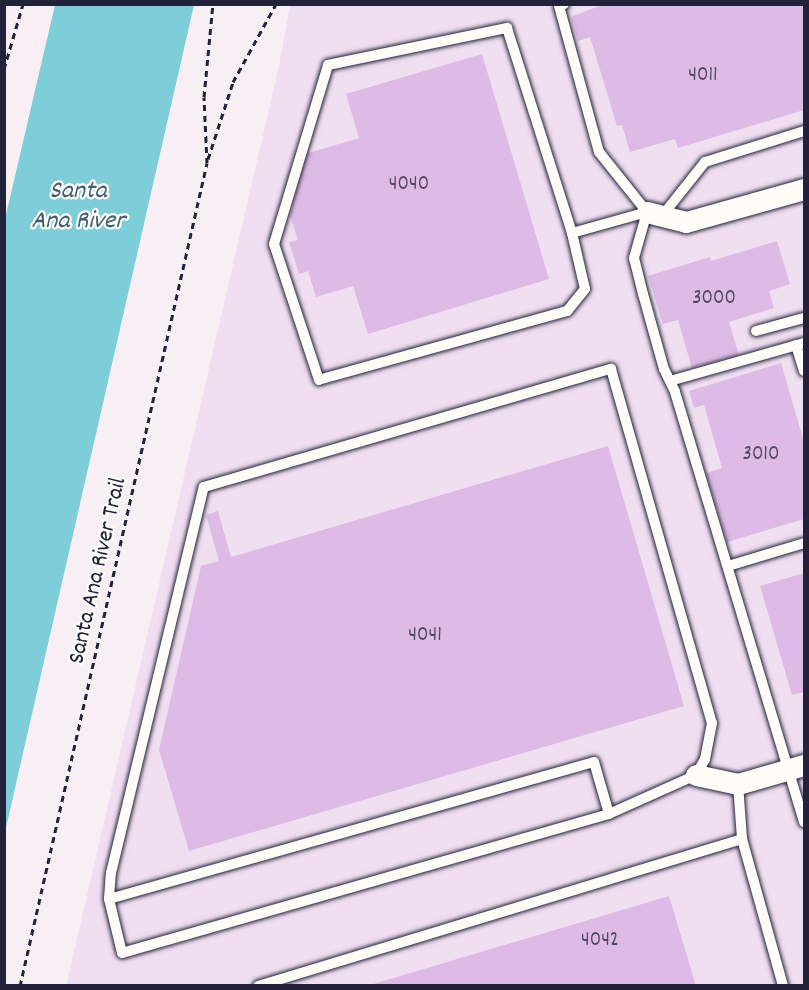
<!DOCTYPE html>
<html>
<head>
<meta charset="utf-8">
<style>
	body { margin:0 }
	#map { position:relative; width:809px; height:990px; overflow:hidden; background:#f7eff4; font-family:Dekko,sans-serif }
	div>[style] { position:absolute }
	.built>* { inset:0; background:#f0dff0 }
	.water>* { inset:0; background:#7dced8 }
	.building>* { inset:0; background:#debbe6 }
	.path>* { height:3px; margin-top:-1.5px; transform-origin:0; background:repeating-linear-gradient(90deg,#22223b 0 6px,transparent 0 10.5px) }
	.roads { filter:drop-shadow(0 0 2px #22223b) drop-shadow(0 0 2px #22223b) }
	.lane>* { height:10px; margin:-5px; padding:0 5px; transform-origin:5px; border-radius:5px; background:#fdfcf7 }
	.street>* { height:21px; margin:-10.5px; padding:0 10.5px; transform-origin:10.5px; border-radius:10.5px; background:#fdfcf7 }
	span { translate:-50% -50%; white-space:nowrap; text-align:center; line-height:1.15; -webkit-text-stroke:4.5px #fdfcf7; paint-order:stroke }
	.number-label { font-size:21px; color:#514866 }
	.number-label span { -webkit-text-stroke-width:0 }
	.street-label { font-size:24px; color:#22223b }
	.water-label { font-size:26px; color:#425e72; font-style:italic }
	.frame { position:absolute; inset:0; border:6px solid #22223b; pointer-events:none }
</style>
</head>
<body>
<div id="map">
	<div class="built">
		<div style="clip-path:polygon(290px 5px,804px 5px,804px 985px,66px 986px,279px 66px)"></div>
	</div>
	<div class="water">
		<div style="clip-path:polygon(55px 5px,194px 5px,5px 832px,5px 219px)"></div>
	</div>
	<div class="building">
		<div style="clip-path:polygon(604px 4px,804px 4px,804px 110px,678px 148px,675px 139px,630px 152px,622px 125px,617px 126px,590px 37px,578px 41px,571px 17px)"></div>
		<div style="clip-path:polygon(482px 54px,549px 279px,368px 334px,353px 286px,316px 297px,308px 271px,299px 274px,289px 242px,298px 240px,290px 216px,305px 154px,359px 138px,346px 94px)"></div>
		<div style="clip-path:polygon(777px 241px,790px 284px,769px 291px,774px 308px,729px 322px,739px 355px,692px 368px,678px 320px,663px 324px,648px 276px,710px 257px,711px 261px)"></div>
		<div style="clip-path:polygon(781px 363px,804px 442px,804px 519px,727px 542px,706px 473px,722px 468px,704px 405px,694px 408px,689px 391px)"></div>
		<div style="clip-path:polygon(608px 446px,684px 706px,189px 851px,159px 750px,201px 566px,219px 561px,206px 515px,218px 511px,231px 557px)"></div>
		<div style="clip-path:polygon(804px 573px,804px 692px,792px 695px,760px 586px)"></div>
		<div style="clip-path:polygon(669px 896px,696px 986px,371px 986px,370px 985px)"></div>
	</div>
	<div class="path">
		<div style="left:4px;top:69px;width:68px;rotate:-73.7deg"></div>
		<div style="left:208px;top:159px;width:81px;rotate:-72deg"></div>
		<div style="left:233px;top:82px;width:89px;rotate:-61.1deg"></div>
		<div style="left:20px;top:986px;width:844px;rotate:-77.2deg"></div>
		<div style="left:207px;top:163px;width:66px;rotate:-92.6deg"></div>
		<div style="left:204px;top:97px;width:93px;rotate:-84.5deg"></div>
	</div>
	<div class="roads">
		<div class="lane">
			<div style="left:564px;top:4px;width:5px;rotate:158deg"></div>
			<div style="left:559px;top:6px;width:151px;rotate:74.7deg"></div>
			<div style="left:599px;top:152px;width:77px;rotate:51.3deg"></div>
			<div style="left:647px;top:212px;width:48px;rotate:105.8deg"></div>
			<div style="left:634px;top:258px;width:37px;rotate:76deg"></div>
			<div style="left:643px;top:294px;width:78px;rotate:74.4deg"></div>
			<div style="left:664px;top:369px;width:25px;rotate:64deg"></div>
			<div style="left:675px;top:392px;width:449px;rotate:73.3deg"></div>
			<div style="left:662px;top:216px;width:69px;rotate:-51.5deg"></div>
			<div style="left:705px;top:162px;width:104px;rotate:-17.4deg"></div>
			<div style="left:572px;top:233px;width:57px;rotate:76.9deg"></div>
			<div style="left:585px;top:289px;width:28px;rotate:129deg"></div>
			<div style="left:567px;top:311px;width:257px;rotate:164.5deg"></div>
			<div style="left:319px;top:380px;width:143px;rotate:-108.3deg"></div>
			<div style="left:274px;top:244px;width:187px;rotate:-73.2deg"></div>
			<div style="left:328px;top:65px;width:183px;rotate:-11.7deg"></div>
			<div style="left:507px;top:28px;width:215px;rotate:72.4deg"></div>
			<div style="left:572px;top:233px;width:78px;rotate:-15.6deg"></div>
			<div style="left:756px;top:331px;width:50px;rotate:-15.2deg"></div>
			<div style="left:796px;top:345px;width:27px;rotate:73deg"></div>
			<div style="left:670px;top:381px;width:139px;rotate:-15.8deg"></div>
			<div style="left:728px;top:566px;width:79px;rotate:-16.8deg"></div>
			<div style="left:738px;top:784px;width:55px;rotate:85.8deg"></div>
			<div style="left:742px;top:839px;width:153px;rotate:74.4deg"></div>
			<div style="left:109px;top:899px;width:26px;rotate:-86deg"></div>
			<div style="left:111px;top:873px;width:397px;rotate:-76.5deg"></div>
			<div style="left:204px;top:487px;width:424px;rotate:-16.2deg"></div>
			<div style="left:611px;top:369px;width:368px;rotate:74.1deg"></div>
			<div style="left:712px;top:723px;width:37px;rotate:101deg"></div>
			<div style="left:705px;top:759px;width:18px;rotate:119deg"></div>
			<div style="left:696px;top:775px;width:95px;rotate:155.9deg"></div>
			<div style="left:609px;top:814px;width:506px;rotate:164.07deg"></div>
			<div style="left:122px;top:953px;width:56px;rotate:-103.5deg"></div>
			<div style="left:109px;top:899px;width:504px;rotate:-15.77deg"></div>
			<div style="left:594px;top:762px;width:54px;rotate:73.9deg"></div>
			<div style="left:258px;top:986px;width:506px;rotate:-16.89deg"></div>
		</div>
		<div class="street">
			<div style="left:647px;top:212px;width:40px;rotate:14.4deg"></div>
			<div style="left:686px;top:222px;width:123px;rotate:-15.6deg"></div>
			<div style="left:696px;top:775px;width:43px;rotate:12.1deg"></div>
			<div style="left:738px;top:784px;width:69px;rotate:-16.1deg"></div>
		</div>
	</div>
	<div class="number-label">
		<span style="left:703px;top:76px">4011</span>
		<span style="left:409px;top:185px">4040</span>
		<span style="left:714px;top:299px">3000</span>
		<span style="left:761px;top:455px">3010</span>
		<span style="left:425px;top:636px">4041</span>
		<span style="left:600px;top:941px">4042</span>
	</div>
	<div class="street-label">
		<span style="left:99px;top:571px;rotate:-77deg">Santa Ana River Trail</span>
	</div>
	<div class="water-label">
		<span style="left:78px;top:207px">Santa<br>Ana River</span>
	</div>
	<div class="frame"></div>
</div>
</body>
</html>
